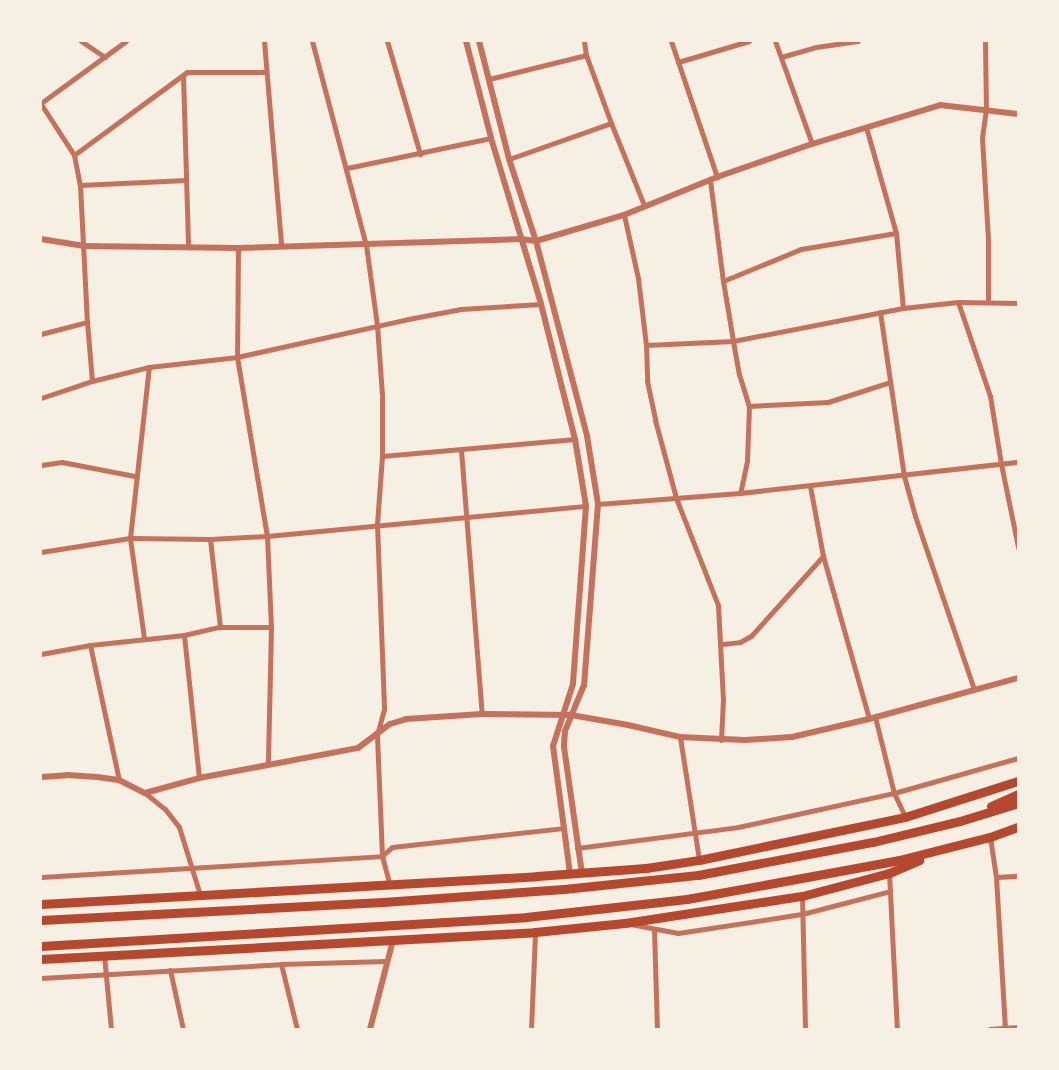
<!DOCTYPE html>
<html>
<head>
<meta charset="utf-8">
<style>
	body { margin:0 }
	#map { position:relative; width:1059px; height:1070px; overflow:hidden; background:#f6efe4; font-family:"Exo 2",sans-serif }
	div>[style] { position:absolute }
	.minor>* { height:5px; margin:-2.5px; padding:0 2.5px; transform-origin:2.5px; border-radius:2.5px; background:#c5725c }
	.tertiary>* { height:6px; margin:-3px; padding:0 3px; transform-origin:3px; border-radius:3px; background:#c5725c }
	.trunk>* { height:9px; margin:-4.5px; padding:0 4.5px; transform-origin:4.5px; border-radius:4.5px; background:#b5482f }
	span { translate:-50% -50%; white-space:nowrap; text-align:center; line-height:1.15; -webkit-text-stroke:5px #f6efe4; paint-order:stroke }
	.frame { position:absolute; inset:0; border:42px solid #f6efe4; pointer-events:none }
</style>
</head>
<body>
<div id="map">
	<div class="minor">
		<div style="left:81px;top:41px;width:29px;rotate:34deg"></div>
		<div style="left:264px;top:41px;width:205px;rotate:85.2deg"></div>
		<div style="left:312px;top:41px;width:211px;rotate:75.2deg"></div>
		<div style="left:366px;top:245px;width:81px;rotate:82.2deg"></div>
		<div style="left:377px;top:325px;width:70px;rotate:85.9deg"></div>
		<div style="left:382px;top:395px;width:61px;rotate:90deg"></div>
		<div style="left:382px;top:456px;width:68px;rotate:94.2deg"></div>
		<div style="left:377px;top:524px;width:185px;rotate:87.8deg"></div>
		<div style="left:384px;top:709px;width:28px;rotate:105deg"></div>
		<div style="left:377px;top:736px;width:120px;rotate:87.6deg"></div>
		<div style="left:382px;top:856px;width:28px;rotate:75deg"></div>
		<div style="left:387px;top:41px;width:118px;rotate:73.7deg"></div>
		<div style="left:584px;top:41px;width:14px;rotate:82deg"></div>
		<div style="left:586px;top:55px;width:72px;rotate:69.8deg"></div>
		<div style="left:611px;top:123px;width:88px;rotate:68.1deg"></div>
		<div style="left:671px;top:41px;width:144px;rotate:71.3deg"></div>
		<div style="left:775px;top:41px;width:109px;rotate:70.2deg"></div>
		<div style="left:985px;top:41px;width:68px;rotate:89.2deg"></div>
		<div style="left:986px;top:109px;width:29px;rotate:98deg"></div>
		<div style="left:982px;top:138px;width:102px;rotate:86.6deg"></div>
		<div style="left:988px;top:240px;width:62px;rotate:90deg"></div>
		<div style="left:781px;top:57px;width:36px;rotate:-16deg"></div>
		<div style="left:816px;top:47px;width:42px;rotate:-8.1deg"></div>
		<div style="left:678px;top:62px;width:74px;rotate:-16.5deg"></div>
		<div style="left:183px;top:75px;width:171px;rotate:88.3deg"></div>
		<div style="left:489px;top:79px;width:100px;rotate:-13.9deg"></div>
		<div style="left:41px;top:103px;width:105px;rotate:-36.1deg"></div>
		<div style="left:41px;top:104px;width:61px;rotate:57.1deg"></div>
		<div style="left:74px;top:155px;width:31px;rotate:79deg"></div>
		<div style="left:80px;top:185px;width:137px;rotate:87.1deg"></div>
		<div style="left:87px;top:322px;width:59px;rotate:85.2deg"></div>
		<div style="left:866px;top:127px;width:110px;rotate:74.2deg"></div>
		<div style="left:896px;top:233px;width:75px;rotate:84.7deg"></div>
		<div style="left:74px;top:155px;width:140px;rotate:-36.3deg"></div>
		<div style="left:187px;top:72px;width:78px"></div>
		<div style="left:509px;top:159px;width:108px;rotate:-19.4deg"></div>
		<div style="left:347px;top:168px;width:147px;rotate:-11.8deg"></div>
		<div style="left:710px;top:180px;width:102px;rotate:82.7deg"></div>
		<div style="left:723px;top:281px;width:61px;rotate:80.5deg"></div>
		<div style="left:733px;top:341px;width:34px;rotate:80deg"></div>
		<div style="left:739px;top:374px;width:34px;rotate:73deg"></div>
		<div style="left:749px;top:406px;width:55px;rotate:92.1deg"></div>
		<div style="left:747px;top:461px;width:33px;rotate:102deg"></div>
		<div style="left:80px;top:185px;width:106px;rotate:-2.7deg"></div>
		<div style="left:624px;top:215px;width:65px;rotate:77.5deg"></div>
		<div style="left:638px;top:278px;width:67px;rotate:83.2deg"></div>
		<div style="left:646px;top:345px;width:36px;rotate:88deg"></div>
		<div style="left:647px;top:381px;width:40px;rotate:78deg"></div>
		<div style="left:655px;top:420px;width:81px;rotate:74.9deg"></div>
		<div style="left:676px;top:498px;width:115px;rotate:68.6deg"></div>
		<div style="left:718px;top:605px;width:94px;rotate:87deg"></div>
		<div style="left:723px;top:699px;width:41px;rotate:92.8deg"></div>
		<div style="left:238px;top:248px;width:109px;rotate:90.5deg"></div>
		<div style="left:237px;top:357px;width:181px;rotate:80.5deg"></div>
		<div style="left:267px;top:536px;width:91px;rotate:87.5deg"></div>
		<div style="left:271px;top:627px;width:137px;rotate:91.3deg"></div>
		<div style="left:723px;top:281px;width:84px;rotate:-22.3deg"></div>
		<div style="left:801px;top:249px;width:96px;rotate:-9.6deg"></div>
		<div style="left:958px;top:302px;width:99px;rotate:71.2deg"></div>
		<div style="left:990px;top:396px;width:69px;rotate:80.8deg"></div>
		<div style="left:1001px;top:464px;width:85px;rotate:78.4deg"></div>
		<div style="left:880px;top:312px;width:166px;rotate:81.7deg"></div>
		<div style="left:904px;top:476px;width:41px;rotate:74.6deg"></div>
		<div style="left:915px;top:516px;width:183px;rotate:71.2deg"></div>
		<div style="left:41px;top:334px;width:48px;rotate:-14.6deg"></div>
		<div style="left:646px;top:345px;width:87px;rotate:-2.6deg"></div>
		<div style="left:733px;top:341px;width:173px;rotate:-11deg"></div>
		<div style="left:903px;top:308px;width:55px;rotate:-6.2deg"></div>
		<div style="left:958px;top:302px;width:60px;rotate:1deg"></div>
		<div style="left:41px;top:398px;width:54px;rotate:-18.4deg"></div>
		<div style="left:92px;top:381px;width:59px;rotate:-13.8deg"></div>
		<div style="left:149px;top:367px;width:89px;rotate:-6.5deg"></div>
		<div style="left:237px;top:357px;width:175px;rotate:-12.5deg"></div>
		<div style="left:408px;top:319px;width:54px;rotate:-10.7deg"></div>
		<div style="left:461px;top:309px;width:80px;rotate:-3.6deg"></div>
		<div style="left:749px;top:406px;width:79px;rotate:-2.9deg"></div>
		<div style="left:828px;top:402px;width:65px;rotate:-17.9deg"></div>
		<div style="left:461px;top:450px;width:265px;rotate:85.5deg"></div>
		<div style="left:382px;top:456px;width:194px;rotate:-5deg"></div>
		<div style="left:41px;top:465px;width:21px;rotate:-8deg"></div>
		<div style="left:62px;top:462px;width:74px;rotate:10.9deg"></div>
		<div style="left:810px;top:486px;width:71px;rotate:79.5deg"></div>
		<div style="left:823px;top:556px;width:169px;rotate:74.2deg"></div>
		<div style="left:598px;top:504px;width:142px;rotate:-4.4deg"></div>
		<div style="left:740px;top:493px;width:280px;rotate:-6.4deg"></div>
		<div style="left:210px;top:539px;width:89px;rotate:83.5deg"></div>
		<div style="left:41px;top:552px;width:90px;rotate:-8.9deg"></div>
		<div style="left:130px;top:538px;width:80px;rotate:0.7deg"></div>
		<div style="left:210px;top:539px;width:57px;rotate:-3deg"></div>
		<div style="left:267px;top:536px;width:320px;rotate:-5.4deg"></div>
		<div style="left:184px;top:635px;width:144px;rotate:84deg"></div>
		<div style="left:144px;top:638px;width:101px;rotate:-98deg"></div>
		<div style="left:130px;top:538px;width:172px;rotate:-83.7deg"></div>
		<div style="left:722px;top:644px;width:18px;rotate:-6deg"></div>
		<div style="left:740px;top:642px;width:13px;rotate:-29deg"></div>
		<div style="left:751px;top:636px;width:108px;rotate:-48deg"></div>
		<div style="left:90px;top:645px;width:138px;rotate:77.9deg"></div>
		<div style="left:41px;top:654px;width:50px;rotate:-10.4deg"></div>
		<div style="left:90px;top:645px;width:95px;rotate:-6.1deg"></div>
		<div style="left:184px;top:635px;width:37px;rotate:-13deg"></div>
		<div style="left:220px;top:627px;width:51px"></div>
		<div style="left:875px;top:717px;width:78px;rotate:76deg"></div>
		<div style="left:894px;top:793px;width:26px;rotate:65deg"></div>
		<div style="left:680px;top:737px;width:124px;rotate:81.2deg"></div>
		<div style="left:145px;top:793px;width:26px;rotate:39deg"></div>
		<div style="left:165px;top:809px;width:23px;rotate:52deg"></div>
		<div style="left:179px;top:827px;width:71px;rotate:72.8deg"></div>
		<div style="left:990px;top:837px;width:40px;rotate:81.5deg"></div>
		<div style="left:996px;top:877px;width:152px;rotate:86.6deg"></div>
		<div style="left:577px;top:848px;width:162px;rotate:-7.4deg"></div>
		<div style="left:738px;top:827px;width:160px;rotate:-12.3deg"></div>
		<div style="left:894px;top:793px;width:129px;rotate:-15.8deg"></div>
		<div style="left:889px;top:873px;width:156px;rotate:87.1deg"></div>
		<div style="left:41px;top:877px;width:342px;rotate:-3.5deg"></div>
		<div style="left:382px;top:856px;width:13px;rotate:-42deg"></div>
		<div style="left:392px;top:847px;width:172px;rotate:-6.3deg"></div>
		<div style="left:996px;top:877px;width:22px;rotate:-3deg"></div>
		<div style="left:802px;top:896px;width:133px;rotate:88.7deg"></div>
		<div style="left:630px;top:924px;width:49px;rotate:10.6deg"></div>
		<div style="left:678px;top:933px;width:125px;rotate:-8.7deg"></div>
		<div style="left:802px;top:914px;width:91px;rotate:-14.6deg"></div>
		<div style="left:654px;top:929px;width:100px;rotate:88.3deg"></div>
		<div style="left:104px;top:955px;width:74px;rotate:84.6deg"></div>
		<div style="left:281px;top:964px;width:67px;rotate:76.2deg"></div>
		<div style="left:170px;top:970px;width:60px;rotate:77.6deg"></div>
		<div style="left:41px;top:978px;width:240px;rotate:-3.3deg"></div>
		<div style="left:281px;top:964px;width:105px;rotate:-1.6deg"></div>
		<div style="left:531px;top:1029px;width:97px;rotate:-87.6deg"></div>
		<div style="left:989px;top:1029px;width:29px;rotate:-4deg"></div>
	</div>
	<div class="tertiary">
		<div style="left:466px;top:41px;width:100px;rotate:75.5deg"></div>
		<div style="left:491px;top:138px;width:173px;rotate:73.2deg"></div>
		<div style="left:541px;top:304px;width:139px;rotate:75.9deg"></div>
		<div style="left:575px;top:439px;width:68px;rotate:80.7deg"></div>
		<div style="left:586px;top:506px;width:178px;rotate:94.2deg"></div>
		<div style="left:573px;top:684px;width:65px;rotate:107.9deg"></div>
		<div style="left:553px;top:746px;width:129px;rotate:82.4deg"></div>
		<div style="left:479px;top:41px;width:122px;rotate:75.7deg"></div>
		<div style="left:509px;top:159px;width:86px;rotate:71.8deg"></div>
		<div style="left:536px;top:241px;width:202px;rotate:75.3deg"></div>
		<div style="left:587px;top:436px;width:69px;rotate:80.8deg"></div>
		<div style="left:598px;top:504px;width:182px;rotate:94.4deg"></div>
		<div style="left:584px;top:685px;width:50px;rotate:112.4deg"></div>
		<div style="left:565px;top:731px;width:16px;rotate:94deg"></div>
		<div style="left:564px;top:747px;width:127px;rotate:81.9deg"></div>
		<div style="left:41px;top:239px;width:44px;rotate:9.2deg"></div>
		<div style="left:84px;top:246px;width:154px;rotate:0.7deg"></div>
		<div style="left:238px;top:248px;width:283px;rotate:-1.8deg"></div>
		<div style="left:521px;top:239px;width:15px;rotate:8deg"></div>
		<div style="left:536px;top:241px;width:92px;rotate:-16.5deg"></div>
		<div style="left:624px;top:215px;width:100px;rotate:-22.2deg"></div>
		<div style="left:717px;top:177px;width:101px;rotate:-19.2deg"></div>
		<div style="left:812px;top:144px;width:134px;rotate:-16.9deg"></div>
		<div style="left:940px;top:105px;width:79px;rotate:6.6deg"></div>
		<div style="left:41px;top:777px;width:26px;rotate:-4deg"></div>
		<div style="left:67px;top:775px;width:30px;rotate:4deg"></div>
		<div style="left:97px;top:777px;width:22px;rotate:8deg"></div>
		<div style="left:119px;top:780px;width:29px;rotate:27deg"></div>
		<div style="left:145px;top:793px;width:56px;rotate:-15.5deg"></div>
		<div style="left:199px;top:778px;width:162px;rotate:-10.7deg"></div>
		<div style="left:358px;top:748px;width:40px;rotate:-37deg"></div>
		<div style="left:390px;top:724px;width:17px;rotate:-17deg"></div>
		<div style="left:406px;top:719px;width:76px;rotate:-3.8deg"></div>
		<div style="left:482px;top:714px;width:89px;rotate:0.6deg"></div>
		<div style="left:571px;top:715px;width:58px;rotate:10deg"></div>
		<div style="left:628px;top:725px;width:53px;rotate:13deg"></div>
		<div style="left:680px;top:737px;width:65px;rotate:2.6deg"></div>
		<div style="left:745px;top:740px;width:47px;rotate:-3.7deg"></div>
		<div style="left:792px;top:737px;width:79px;rotate:-13.2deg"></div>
		<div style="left:869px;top:719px;width:155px;rotate:-15.4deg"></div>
		<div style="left:370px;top:1029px;width:92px;rotate:-75.5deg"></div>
	</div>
	<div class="trunk">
		<div style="left:991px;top:806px;width:30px;rotate:-24deg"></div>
		<div style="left:41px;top:904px;width:497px;rotate:-3.2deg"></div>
		<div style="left:537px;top:876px;width:109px;rotate:-4.2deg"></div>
		<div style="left:646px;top:868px;width:54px;rotate:-8.6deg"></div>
		<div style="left:699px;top:860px;width:210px;rotate:-11.8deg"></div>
		<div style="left:905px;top:817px;width:119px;rotate:-17.7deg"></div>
		<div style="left:41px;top:920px;width:342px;rotate:-3deg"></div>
		<div style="left:383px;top:902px;width:181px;rotate:-4.1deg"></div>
		<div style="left:564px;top:889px;width:135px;rotate:-6deg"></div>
		<div style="left:698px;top:875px;width:178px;rotate:-10.7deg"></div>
		<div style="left:873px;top:842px;width:89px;rotate:-13.6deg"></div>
		<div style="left:960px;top:821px;width:61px;rotate:-17.2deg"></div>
		<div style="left:41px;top:946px;width:486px;rotate:-3.4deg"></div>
		<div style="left:526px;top:917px;width:162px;rotate:-6.4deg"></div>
		<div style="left:687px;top:899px;width:216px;rotate:-10.4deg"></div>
		<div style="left:899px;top:860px;width:94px;rotate:-14.2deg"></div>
		<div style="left:990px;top:837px;width:30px;rotate:-20deg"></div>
		<div style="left:41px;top:959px;width:495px;rotate:-3.1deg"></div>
		<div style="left:535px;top:932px;width:90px;rotate:-5.7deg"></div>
		<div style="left:625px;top:923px;width:179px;rotate:-8.7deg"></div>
		<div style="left:802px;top:896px;width:90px;rotate:-14.8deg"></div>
		<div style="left:889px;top:873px;width:33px;rotate:-23deg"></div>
	</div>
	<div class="frame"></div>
</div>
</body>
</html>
